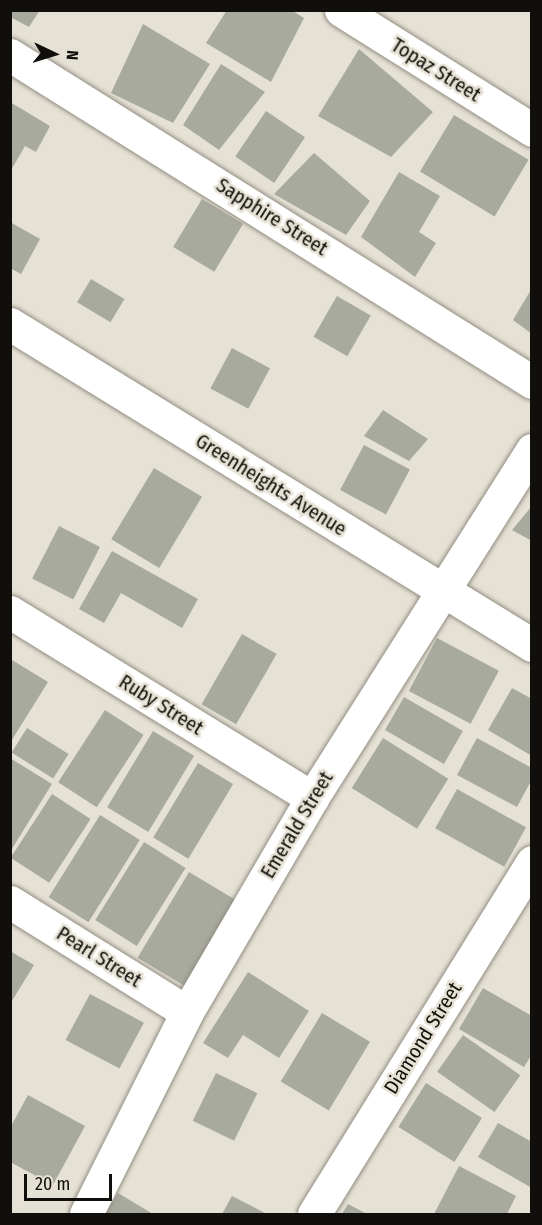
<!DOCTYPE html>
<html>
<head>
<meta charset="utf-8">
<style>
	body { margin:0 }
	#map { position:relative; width:542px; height:1225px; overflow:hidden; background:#e6e1d5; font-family:"Fira Sans Condensed",sans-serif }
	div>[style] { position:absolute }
	.building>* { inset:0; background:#a9aa9f; transform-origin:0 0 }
	.roads { filter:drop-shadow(0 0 2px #928d82) drop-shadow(0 0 2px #928d82) }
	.street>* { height:33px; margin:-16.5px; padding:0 16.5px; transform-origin:16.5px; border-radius:16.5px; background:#fff }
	span { translate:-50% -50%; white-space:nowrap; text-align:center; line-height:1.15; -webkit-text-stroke:5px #e6e1d5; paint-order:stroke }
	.street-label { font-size:20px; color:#110f0b }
	.frame { position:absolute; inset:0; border:12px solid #110f0b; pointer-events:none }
	.north { position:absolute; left:24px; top:24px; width:60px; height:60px; -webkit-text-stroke:4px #e6e1d5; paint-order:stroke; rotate:94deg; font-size:16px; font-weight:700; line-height:24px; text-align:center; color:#110f0b }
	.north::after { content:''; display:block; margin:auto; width:21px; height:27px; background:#110f0b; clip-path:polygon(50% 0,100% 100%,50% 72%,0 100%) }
	.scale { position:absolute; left:24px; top:1174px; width:88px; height:27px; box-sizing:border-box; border:3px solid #110f0b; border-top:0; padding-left:8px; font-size:18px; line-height:21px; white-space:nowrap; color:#110f0b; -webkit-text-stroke:4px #e6e1d5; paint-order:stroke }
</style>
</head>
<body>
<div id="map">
	<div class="building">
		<div style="clip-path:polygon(10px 10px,40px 10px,29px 27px,10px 17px)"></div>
		<div style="clip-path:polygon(227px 10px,291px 10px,304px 18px,271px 82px,206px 43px)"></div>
		<div style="clip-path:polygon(143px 24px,210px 64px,173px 123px,111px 93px)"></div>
		<div style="clip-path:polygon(359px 49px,433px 112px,391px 157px,318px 116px)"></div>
		<div style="clip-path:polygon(221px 64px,265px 92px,219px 150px,183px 125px)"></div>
		<div style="clip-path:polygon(10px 102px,50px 126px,36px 152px,25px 146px,10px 172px)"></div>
		<div style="left:266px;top:111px;width:47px;height:55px;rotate:34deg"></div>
		<div style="left:454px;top:115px;width:87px;height:66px;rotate:31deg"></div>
		<div style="clip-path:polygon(314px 153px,370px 201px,346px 235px,274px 194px)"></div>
		<div style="clip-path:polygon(399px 172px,440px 196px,419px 232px,436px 243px,415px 277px,361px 237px)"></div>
		<div style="left:202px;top:199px;width:48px;height:56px;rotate:31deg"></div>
		<div style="clip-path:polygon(10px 222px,40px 239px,21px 274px,10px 268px)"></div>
		<div style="left:91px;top:279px;width:39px;height:27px;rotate:31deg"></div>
		<div style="clip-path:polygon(532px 288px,532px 334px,513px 320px)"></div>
		<div style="left:337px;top:296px;width:39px;height:47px;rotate:30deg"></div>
		<div style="left:232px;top:348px;width:43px;height:46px;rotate:28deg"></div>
		<div style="clip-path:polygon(383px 410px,428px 439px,409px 461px,364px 436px)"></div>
		<div style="left:364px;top:445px;width:52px;height:51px;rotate:28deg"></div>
		<div style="left:154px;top:468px;width:56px;height:83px;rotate:31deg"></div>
		<div style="clip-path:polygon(532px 506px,532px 541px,512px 530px)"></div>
		<div style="left:59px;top:526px;width:46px;height:59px;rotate:27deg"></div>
		<div style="clip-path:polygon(112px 551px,198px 599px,182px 628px,121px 593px,104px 623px,79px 609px)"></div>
		<div style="left:242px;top:634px;width:40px;height:81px;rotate:30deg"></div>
		<div style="left:437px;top:638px;width:70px;height:60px;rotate:28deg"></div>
		<div style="clip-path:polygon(12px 660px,48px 682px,10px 743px,10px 663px)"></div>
		<div style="clip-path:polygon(512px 688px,532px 699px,532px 756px,488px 730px)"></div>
		<div style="left:404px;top:697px;width:68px;height:38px;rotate:30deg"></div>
		<div style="left:105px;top:710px;width:46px;height:86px;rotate:33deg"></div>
		<div style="left:27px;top:728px;width:49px;height:29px;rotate:32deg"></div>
		<div style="left:153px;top:731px;width:48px;height:89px;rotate:31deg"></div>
		<div style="left:383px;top:738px;width:77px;height:59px;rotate:32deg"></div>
		<div style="clip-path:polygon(477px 738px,532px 768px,532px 779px,517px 807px,457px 775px)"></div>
		<div style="clip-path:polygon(10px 758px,52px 784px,10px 852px)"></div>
		<div style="left:198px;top:763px;width:41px;height:87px;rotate:31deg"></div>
		<div style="left:457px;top:789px;width:79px;height:45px;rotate:29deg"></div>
		<div style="left:52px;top:794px;width:46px;height:76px;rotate:33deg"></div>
		<div style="left:100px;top:815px;width:47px;height:97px;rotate:32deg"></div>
		<div style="left:144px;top:842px;width:49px;height:92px;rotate:32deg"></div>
		<div style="left:189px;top:872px;width:56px;height:100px;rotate:31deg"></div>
		<div style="clip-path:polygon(10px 951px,34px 965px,10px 1004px)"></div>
		<div style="clip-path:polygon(248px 972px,309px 1011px,279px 1058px,243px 1035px,228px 1058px,203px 1043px)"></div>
		<div style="clip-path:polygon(483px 988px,532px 1016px,532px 1054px,524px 1067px,459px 1029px)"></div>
		<div style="left:90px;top:994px;width:61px;height:52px;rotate:28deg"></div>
		<div style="left:322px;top:1013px;width:56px;height:80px;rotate:31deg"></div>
		<div style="left:463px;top:1035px;width:70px;height:45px;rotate:35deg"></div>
		<div style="left:216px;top:1073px;width:46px;height:53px;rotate:26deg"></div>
		<div style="left:426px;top:1083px;width:66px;height:52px;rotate:32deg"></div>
		<div style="clip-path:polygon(28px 1095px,85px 1126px,53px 1185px,10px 1162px,10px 1128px)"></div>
		<div style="clip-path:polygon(498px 1123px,532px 1142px,530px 1187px,478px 1157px)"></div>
		<div style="clip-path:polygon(459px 1166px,516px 1196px,507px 1214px,434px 1214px)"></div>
		<div style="clip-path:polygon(118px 1193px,153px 1214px,105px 1214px)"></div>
		<div style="clip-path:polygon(232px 1196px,267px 1214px,222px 1214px)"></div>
		<div style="clip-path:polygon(348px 1204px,367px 1214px,342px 1214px)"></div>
	</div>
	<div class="roads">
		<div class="street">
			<div style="left:341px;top:10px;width:226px;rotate:32.1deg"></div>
			<div style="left:10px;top:55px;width:616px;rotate:32.06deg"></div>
			<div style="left:10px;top:324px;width:613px;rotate:31.59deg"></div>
			<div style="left:10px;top:612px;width:355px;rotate:31.6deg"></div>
			<div style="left:10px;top:902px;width:208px;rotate:31.9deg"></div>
			<div style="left:86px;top:1214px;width:226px;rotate:-63.4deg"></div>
			<div style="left:187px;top:1012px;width:248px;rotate:-59.7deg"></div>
			<div style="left:312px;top:798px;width:412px;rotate:-57.7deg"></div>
			<div style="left:314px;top:1214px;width:414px;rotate:-58.2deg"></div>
		</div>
	</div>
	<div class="street-label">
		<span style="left:436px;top:70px;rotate:32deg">Topaz Street</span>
		<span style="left:272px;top:217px;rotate:32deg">Sapphire Street</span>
		<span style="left:271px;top:485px;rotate:32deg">Greenheights Avenue</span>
		<span style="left:161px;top:705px;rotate:32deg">Ruby Street</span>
		<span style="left:297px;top:825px;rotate:-59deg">Emerald Street</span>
		<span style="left:99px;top:957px;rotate:32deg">Pearl Street</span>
		<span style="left:423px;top:1038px;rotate:-58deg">Diamond Street</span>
	</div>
	<div class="frame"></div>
	<div class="north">N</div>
	<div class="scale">20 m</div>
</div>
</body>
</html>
